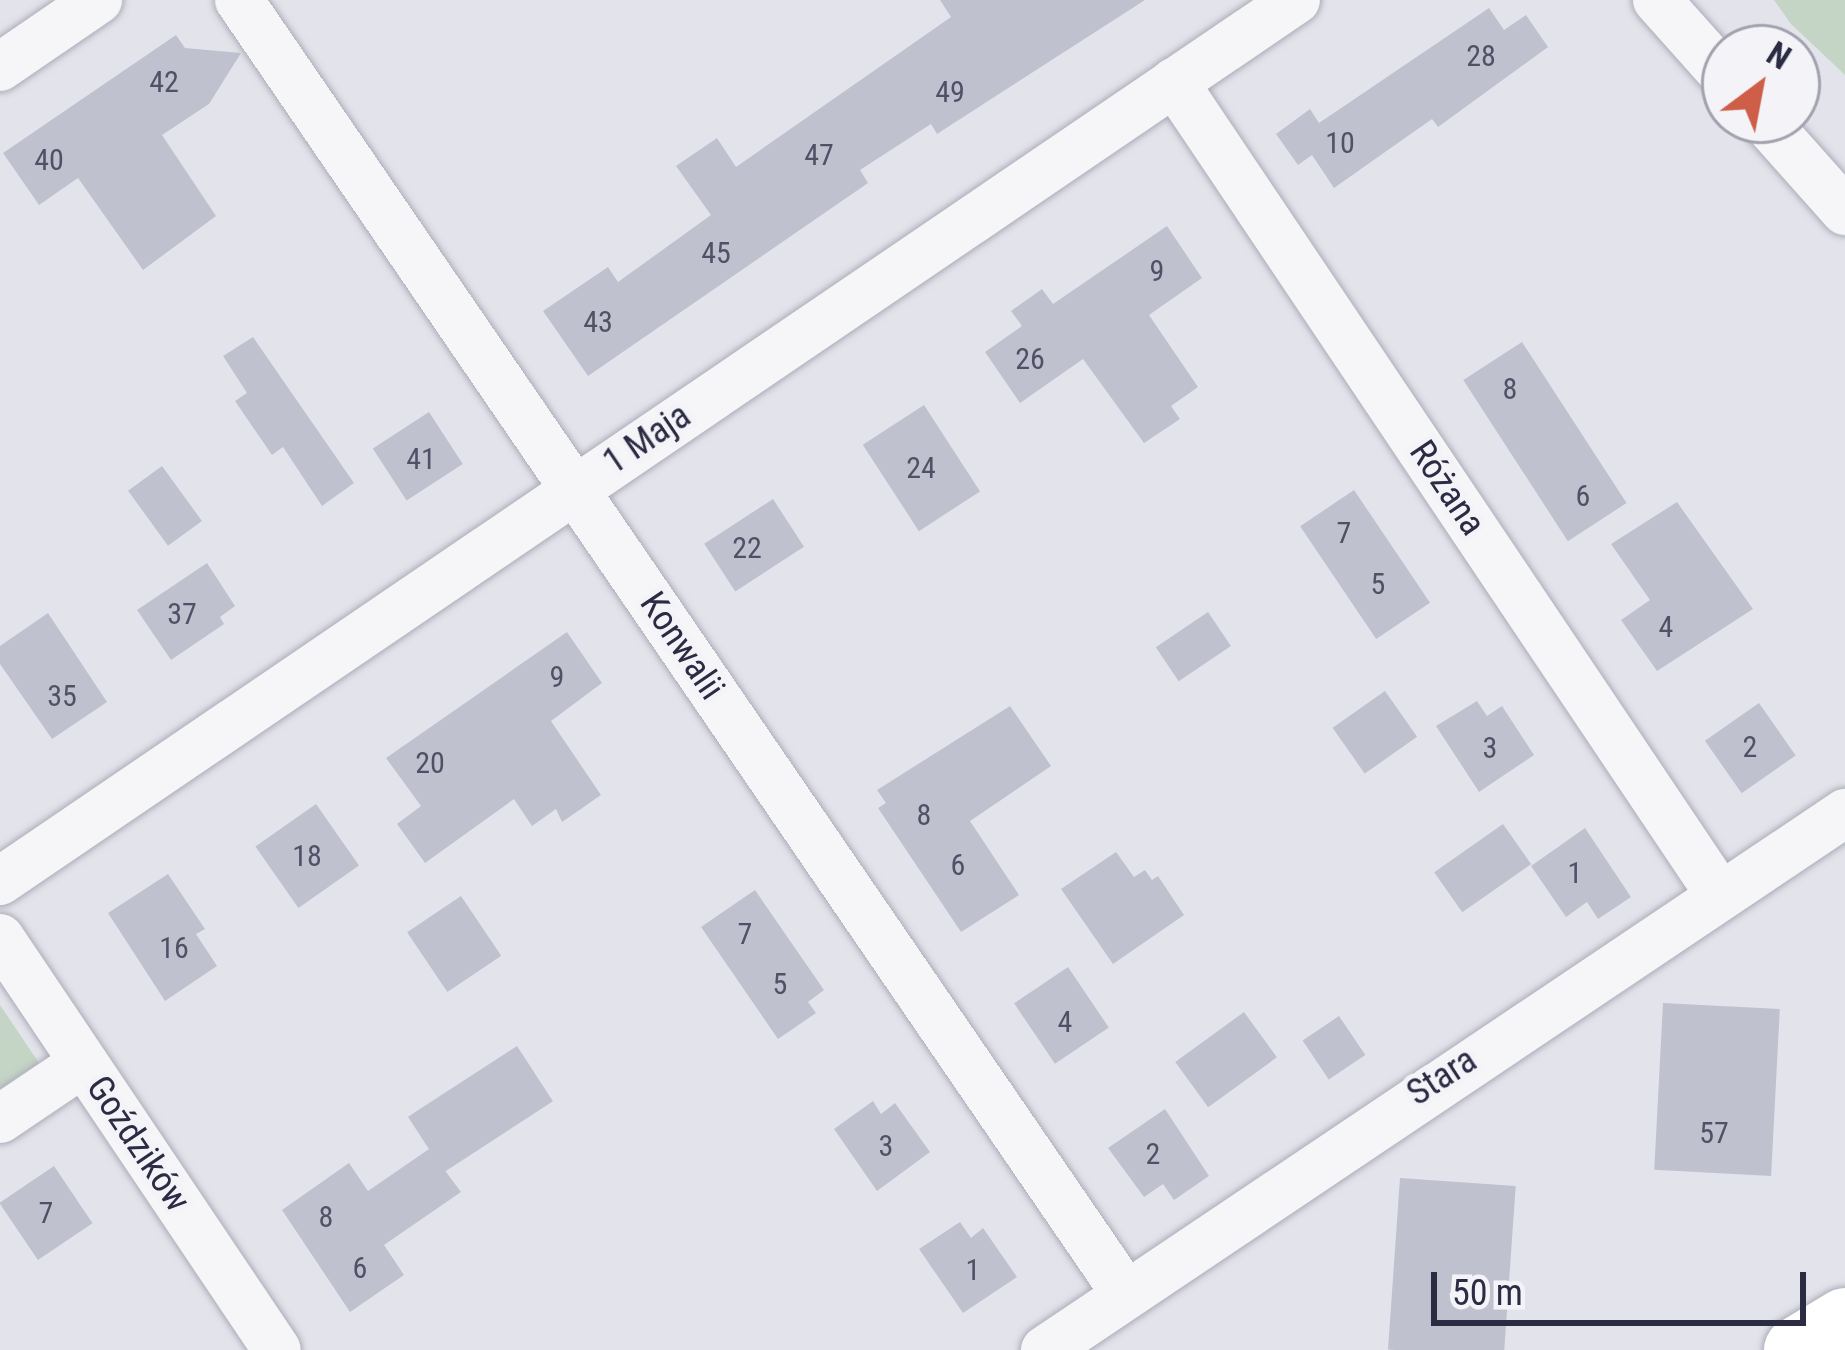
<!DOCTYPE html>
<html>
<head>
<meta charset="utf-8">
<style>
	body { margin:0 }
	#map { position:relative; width:1845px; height:1350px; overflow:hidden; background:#e3e4eb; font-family:"Roboto Condensed",sans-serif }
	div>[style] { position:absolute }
	.green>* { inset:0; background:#c4d5c5 }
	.building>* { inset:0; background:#c0c1ce; transform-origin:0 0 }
	.roads { filter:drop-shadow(0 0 3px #acadb9) drop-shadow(0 0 3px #acadb9) }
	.street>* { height:48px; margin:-24px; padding:0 24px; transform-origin:24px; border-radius:24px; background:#f6f6f9 }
	.secondary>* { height:66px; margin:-33px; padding:0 33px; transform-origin:33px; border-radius:33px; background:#fff }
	span { translate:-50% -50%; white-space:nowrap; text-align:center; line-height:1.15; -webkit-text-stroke:10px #f3f3f8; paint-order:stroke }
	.number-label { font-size:30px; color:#505166 }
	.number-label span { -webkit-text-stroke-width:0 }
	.street-label { font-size:36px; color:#2b2c44 }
	.north { position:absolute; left:1701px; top:24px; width:120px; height:120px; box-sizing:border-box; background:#f3f3f8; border:3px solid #a3a3b0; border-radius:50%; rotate:32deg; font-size:33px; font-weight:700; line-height:48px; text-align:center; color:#2b2c44 }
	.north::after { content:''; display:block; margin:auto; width:42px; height:54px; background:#cf5e49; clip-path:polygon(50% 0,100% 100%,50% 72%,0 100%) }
	.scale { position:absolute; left:1431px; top:1272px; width:375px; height:54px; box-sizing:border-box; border:6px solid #2b2c44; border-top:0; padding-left:15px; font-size:36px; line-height:42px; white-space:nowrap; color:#2b2c44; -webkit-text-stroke:9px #f3f3f8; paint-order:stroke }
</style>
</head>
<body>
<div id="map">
	<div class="green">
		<div style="clip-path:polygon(1774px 0,1845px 0,1845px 75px,1791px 24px)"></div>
		<div style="clip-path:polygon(0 1005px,39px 1063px,0 1089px)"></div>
	</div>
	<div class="building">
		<div style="clip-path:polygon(940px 0,1145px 0,937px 134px,931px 124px,860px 170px,868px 183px,588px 376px,543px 311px,608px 267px,618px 282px,711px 215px,676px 166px,717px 138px,736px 167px,951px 17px)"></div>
		<div style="clip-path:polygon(1489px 8px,1504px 30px,1526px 15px,1548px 47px,1438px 127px,1432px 119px,1334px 188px,1312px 155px,1298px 165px,1276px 134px,1310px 109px,1319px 123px)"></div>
		<div style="clip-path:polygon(176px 35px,185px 48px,241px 53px,209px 104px,162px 135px,216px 216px,143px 270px,78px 178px,39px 205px,3px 153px)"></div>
		<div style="clip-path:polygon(1167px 226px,1202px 278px,1149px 315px,1198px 387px,1171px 406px,1180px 419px,1144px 443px,1083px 359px,1020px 403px,985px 352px,1022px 326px,1011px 311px,1042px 289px,1053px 304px)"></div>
		<div style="clip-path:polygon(253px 337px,354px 483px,322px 506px,283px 447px,272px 455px,235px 401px,247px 393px,223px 356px)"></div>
		<div style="left:1522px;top:342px;width:192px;height:70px;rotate:57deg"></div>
		<div style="left:924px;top:405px;width:103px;height:73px;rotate:57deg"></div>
		<div style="left:429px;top:412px;width:62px;height:67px;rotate:57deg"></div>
		<div style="left:162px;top:466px;width:68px;height:42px;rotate:54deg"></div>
		<div style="left:1354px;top:490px;width:136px;height:65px;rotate:56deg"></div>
		<div style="left:773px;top:499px;width:57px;height:82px;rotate:57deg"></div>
		<div style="clip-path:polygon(1677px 502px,1753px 609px,1657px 671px,1621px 620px,1650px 600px,1611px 544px)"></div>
		<div style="clip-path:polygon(207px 563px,235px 606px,220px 617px,224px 624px,171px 660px,137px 610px)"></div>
		<div style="left:1208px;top:612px;width:41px;height:63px;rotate:56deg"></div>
		<div style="clip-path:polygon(48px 613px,107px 702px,52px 739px,0 664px,0 646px)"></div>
		<div style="clip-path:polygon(567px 632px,602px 683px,551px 721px,601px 795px,562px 822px,556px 809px,532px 826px,514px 799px,425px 863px,397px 824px,421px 806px,386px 758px)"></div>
		<div style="left:1385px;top:691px;width:56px;height:64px;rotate:55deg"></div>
		<div style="clip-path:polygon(1477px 701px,1487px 716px,1502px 706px,1534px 755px,1479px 792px,1436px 726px)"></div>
		<div style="left:1759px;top:703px;width:64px;height:66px;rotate:55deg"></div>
		<div style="clip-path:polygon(1010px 706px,1051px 766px,970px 821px,1019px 895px,961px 932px,878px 808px,886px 803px,877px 790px)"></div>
		<div style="left:316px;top:804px;width:75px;height:74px;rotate:55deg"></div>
		<div style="left:1503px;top:824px;width:49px;height:84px;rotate:55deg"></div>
		<div style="clip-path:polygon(1585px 828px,1631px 897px,1598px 919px,1587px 902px,1566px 917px,1531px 866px)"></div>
		<div style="clip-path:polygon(1116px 852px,1134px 877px,1145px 870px,1152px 880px,1158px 876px,1184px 915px,1113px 964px,1061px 889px)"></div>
		<div style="clip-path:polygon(168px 874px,205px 929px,196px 934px,217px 966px,165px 1001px,108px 913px)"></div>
		<div style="clip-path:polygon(755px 890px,824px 990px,808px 1002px,816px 1013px,778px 1039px,701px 927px)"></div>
		<div style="left:461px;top:896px;width:72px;height:65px;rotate:56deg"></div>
		<div style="left:1068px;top:967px;width:73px;height:65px;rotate:56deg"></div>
		<div style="left:1663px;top:1003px;width:117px;height:167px;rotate:3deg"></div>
		<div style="left:1244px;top:1012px;width:56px;height:85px;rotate:54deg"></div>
		<div style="left:1339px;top:1016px;width:47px;height:44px;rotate:56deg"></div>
		<div style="left:517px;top:1046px;width:66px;height:130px;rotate:57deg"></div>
		<div style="clip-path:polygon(873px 1101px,881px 1114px,895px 1103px,930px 1152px,877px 1191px,834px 1129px)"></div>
		<div style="clip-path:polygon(1165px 1109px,1209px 1176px,1174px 1200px,1163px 1184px,1144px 1197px,1108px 1148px)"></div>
		<div style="clip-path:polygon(429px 1149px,461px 1192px,384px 1245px,404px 1275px,350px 1312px,282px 1210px,349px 1163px,368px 1191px)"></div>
		<div style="left:54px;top:1166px;width:69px;height:66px;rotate:56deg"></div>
		<div style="left:1400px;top:1178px;width:116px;height:172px;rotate:4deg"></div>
		<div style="clip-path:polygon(960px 1222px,971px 1238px,983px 1228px,1017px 1277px,963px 1313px,919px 1249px)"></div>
	</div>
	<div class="roads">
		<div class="street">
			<div style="left:239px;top:0;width:1567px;rotate:55.58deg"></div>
			<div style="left:1657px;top:0;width:102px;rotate:48.2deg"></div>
			<div style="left:0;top:67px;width:119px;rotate:-34.4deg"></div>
			<div style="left:1174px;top:82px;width:979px;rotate:56.12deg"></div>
			<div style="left:1764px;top:120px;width:122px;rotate:48.3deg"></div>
			<div style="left:0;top:881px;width:1567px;rotate:-34.21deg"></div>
			<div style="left:0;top:938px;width:496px;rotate:56.1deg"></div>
			<div style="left:0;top:1119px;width:100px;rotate:-34deg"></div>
			<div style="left:1045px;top:1350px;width:964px;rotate:-33.87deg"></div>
		</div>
		<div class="secondary">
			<div style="left:1797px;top:1350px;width:56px;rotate:-31.1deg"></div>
		</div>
	</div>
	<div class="number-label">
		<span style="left:1481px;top:56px">28</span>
		<span style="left:164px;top:82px">42</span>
		<span style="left:950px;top:92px">49</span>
		<span style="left:1340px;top:143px">10</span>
		<span style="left:819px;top:155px">47</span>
		<span style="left:49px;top:160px">40</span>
		<span style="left:716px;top:253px">45</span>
		<span style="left:1157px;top:271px">9</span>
		<span style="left:598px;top:322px">43</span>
		<span style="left:1030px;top:359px">26</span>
		<span style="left:1510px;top:389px">8</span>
		<span style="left:421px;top:459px">41</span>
		<span style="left:921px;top:468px">24</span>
		<span style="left:1583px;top:496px">6</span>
		<span style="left:1344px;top:533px">7</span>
		<span style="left:747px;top:548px">22</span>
		<span style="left:1378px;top:584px">5</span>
		<span style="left:182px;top:614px">37</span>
		<span style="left:1666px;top:627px">4</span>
		<span style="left:557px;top:677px">9</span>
		<span style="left:62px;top:696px">35</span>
		<span style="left:1750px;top:747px">2</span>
		<span style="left:1490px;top:748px">3</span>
		<span style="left:430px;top:763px">20</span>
		<span style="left:924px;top:815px">8</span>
		<span style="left:307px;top:856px">18</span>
		<span style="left:958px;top:865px">6</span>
		<span style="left:1575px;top:873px">1</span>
		<span style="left:745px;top:934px">7</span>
		<span style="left:174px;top:948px">16</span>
		<span style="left:780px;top:984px">5</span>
		<span style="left:1065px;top:1022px">4</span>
		<span style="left:1714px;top:1133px">57</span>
		<span style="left:886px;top:1146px">3</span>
		<span style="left:1153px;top:1154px">2</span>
		<span style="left:46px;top:1213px">7</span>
		<span style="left:326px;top:1217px">8</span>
		<span style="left:360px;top:1268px">6</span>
		<span style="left:973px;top:1270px">1</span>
	</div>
	<div class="street-label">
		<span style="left:647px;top:439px;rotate:-34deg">1 Maja</span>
		<span style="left:1447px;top:488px;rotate:56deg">Różana</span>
		<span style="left:682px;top:646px;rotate:56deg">Konwalii</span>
		<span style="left:1442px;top:1077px;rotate:-33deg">Stara</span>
		<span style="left:138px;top:1144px;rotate:56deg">Goździków</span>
	</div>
	<div class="north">N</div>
	<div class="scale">50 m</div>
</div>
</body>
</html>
